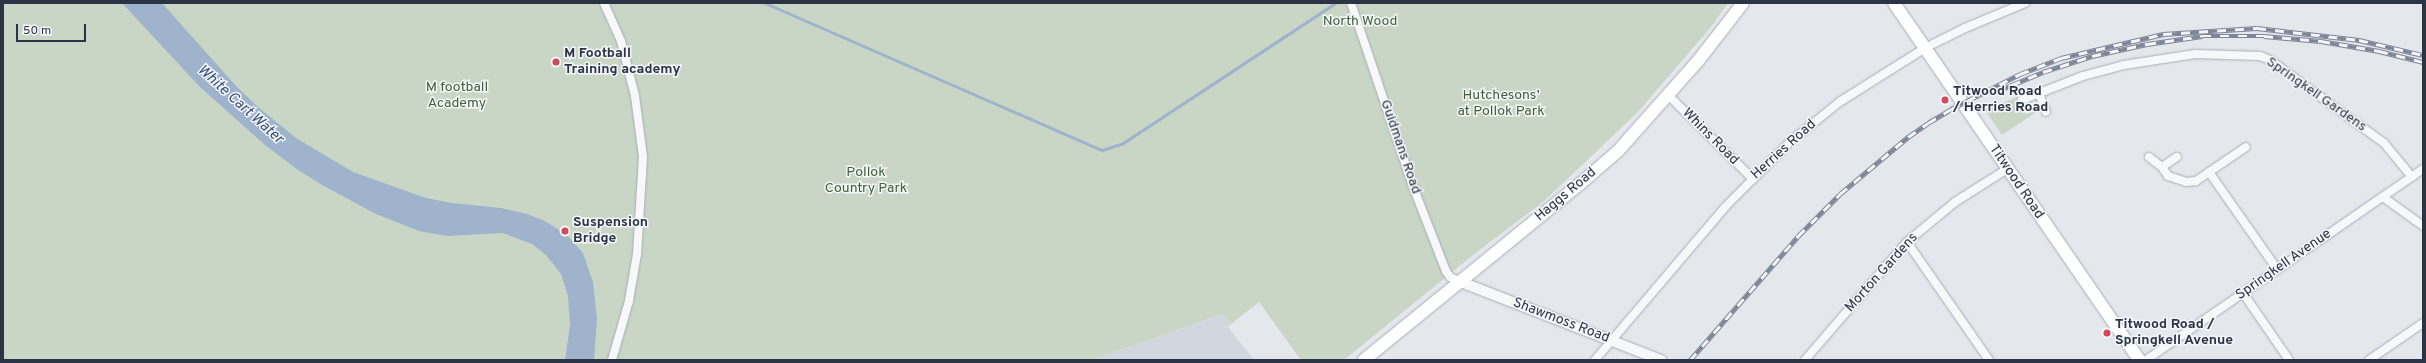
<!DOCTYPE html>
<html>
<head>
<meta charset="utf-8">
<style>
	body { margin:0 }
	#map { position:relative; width:2426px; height:363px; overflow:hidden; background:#e4e7ec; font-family:Overpass,sans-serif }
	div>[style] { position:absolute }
	.built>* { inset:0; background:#d2d6de }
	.green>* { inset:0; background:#c9d6c5 }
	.water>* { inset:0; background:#9fb4cc }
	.stream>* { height:3px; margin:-1.5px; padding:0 1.5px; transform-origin:1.5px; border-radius:1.5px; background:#9fb4cc }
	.roads { filter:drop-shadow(0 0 1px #a9aeb7) drop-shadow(0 0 1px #a9aeb7) }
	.minor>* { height:8px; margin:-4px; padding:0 4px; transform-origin:4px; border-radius:4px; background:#f7f8fa }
	.tertiary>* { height:10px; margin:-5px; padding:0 5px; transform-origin:5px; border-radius:5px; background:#f7f8fa }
	.secondary>* { height:12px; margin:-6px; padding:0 6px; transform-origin:6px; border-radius:6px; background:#fff }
	.rail>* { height:4.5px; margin-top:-2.25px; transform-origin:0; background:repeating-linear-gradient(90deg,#f4f6f9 0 9px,#7d8696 0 18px); box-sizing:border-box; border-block:1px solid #7d8696 }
	.dots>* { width:11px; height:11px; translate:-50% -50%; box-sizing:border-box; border:2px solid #f4f6f9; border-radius:50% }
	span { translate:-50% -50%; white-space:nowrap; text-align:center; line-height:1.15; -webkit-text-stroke:3px #f4f6f9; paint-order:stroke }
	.park-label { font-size:14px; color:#3f6138 }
	.poi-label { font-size:14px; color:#2b3445; font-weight:700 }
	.left { translate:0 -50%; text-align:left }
	.street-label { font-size:14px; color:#2b3445 }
	.water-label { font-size:15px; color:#34527a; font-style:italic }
	.frame { position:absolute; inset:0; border:4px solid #2b3445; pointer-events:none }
	.scale { position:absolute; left:16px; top:24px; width:70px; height:18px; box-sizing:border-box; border:2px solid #2b3445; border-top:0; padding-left:5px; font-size:12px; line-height:14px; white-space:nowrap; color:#2b3445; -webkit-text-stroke:3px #f4f6f9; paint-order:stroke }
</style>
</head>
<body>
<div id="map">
	<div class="built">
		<div style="clip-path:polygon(1224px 314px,1231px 324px,1228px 327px,1254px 360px,1092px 360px)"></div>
	</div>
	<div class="green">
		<div style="clip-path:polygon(3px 3px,1728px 3px,1711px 27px,1637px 113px,1543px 202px,1478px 251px,1344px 360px,1301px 360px,1259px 302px,1231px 324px,1223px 314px,1092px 360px,3px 360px)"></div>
		<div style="clip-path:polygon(2017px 97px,2026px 114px,2039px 110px,2002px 135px,1985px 110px)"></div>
	</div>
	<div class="water">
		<div style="clip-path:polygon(122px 3px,162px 3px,237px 87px,258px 107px,296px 138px,353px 172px,426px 198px,452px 203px,501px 208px,527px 214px,545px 221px,567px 235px,583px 253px,593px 282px,597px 318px,594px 360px,565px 360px,570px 325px,568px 296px,561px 274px,546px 255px,532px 244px,503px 233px,447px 236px,419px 231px,376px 214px,322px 185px,298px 170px,265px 145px,199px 86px)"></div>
	</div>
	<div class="stream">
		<div style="left:765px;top:3px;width:368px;rotate:23.6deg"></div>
		<div style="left:1102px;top:150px;width:22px;rotate:-18deg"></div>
		<div style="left:1123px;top:143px;width:254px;rotate:-33.4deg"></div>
	</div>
	<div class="roads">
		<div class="minor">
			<div style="left:604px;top:3px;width:42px;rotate:65.9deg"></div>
			<div style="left:621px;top:41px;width:57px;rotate:75.7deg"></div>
			<div style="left:635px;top:96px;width:62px;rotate:82.5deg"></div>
			<div style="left:643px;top:157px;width:97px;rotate:93.5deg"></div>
			<div style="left:637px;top:254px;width:48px;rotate:99.7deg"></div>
			<div style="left:629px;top:301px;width:61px;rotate:106.1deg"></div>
			<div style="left:1351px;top:3px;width:196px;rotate:71.3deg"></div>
			<div style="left:1414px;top:189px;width:88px;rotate:68.7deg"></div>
			<div style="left:1446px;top:271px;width:7px;rotate:56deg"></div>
			<div style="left:1450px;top:277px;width:12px;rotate:24deg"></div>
			<div style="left:2039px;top:93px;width:20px;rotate:70deg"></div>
			<div style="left:1669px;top:96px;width:117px;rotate:44.7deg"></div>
			<div style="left:2022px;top:100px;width:66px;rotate:-21.5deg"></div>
			<div style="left:2083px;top:76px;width:42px;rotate:-15deg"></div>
			<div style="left:2124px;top:65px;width:72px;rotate:-8.8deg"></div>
			<div style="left:2195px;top:54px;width:65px;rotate:1.8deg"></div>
			<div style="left:2260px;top:56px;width:11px;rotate:22deg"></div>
			<div style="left:2270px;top:60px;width:141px;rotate:36.1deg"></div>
			<div style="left:2384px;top:143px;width:44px;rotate:50.5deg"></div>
			<div style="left:2149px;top:157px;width:16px;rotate:38deg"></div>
			<div style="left:2162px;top:167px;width:11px;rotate:56deg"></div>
			<div style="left:2168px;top:176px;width:19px;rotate:18deg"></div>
			<div style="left:2186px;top:182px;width:10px;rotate:-6deg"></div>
			<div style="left:2196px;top:181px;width:60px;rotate:-34.2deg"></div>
			<div style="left:2162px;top:167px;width:18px;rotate:-34deg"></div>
			<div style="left:2209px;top:172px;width:118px;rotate:55deg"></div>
			<div style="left:2383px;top:197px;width:49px;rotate:35.9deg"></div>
			<div style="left:1907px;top:242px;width:144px;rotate:55.2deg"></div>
			<div style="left:2243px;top:293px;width:81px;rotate:55.5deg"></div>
			<div style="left:1595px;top:360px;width:201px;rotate:-49.6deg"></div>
			<div style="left:1725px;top:207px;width:93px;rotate:-45deg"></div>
			<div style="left:1791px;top:141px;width:64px;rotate:-38.7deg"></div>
			<div style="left:1841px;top:101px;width:99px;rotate:-32.2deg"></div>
			<div style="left:1925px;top:48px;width:45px;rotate:-26.6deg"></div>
			<div style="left:1965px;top:28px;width:65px;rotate:-22.6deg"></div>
			<div style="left:1805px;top:360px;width:156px;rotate:-49.2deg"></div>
			<div style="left:1907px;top:242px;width:62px;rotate:-39.8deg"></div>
			<div style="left:1955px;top:202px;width:62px;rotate:-32.4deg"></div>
			<div style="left:2146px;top:360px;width:336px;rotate:-34.6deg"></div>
			<div style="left:2369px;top:360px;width:65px;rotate:-34.4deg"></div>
		</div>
		<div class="tertiary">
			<div style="left:1461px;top:282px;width:215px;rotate:21.3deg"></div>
		</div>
		<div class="secondary">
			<div style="left:1894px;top:3px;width:433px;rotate:55.5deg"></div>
			<div style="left:1364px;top:360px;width:279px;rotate:-39.2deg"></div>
			<div style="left:1580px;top:184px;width:50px;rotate:-41deg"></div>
			<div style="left:1618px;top:151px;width:120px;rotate:-48.4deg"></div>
			<div style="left:1698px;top:61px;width:73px;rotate:-52.2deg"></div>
		</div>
	</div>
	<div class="rail">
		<div style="left:1995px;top:92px;width:52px;rotate:-22.6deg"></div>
		<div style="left:2043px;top:72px;width:52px;rotate:-18.1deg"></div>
		<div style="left:2092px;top:56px;width:56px;rotate:-12.3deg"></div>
		<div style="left:2147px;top:44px;width:56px;rotate:-8.3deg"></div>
		<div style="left:2202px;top:36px;width:62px"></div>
		<div style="left:2264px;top:36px;width:57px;rotate:5deg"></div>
		<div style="left:2321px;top:41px;width:59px;rotate:9.8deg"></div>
		<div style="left:2379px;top:51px;width:45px;rotate:14deg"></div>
		<div style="left:1690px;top:360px;width:164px;rotate:-48.9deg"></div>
		<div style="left:1798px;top:236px;width:59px;rotate:-45deg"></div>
		<div style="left:1840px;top:194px;width:89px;rotate:-40deg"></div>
		<div style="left:1908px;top:137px;width:24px;rotate:-35deg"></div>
		<div style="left:1928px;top:123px;width:27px;rotate:-31deg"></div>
		<div style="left:1951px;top:109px;width:77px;rotate:-26.9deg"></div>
		<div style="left:2020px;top:74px;width:44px;rotate:-21.3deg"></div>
		<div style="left:2061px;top:58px;width:105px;rotate:-13.2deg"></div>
		<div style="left:2163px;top:34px;width:94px;rotate:-3.7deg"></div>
		<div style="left:2257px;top:28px;width:103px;rotate:6.7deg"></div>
		<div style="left:2359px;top:40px;width:66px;rotate:13.2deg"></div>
	</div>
	<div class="dots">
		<div style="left:556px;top:62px;background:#d1495b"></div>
		<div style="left:1945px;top:100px;background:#d1495b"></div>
		<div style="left:565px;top:231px;background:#d1495b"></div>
		<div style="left:2107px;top:333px;background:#d1495b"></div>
	</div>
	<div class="park-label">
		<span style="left:1360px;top:22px">North Wood</span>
		<span style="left:457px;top:96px">M football<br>Academy</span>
		<span style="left:1501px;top:104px">Hutchesons’<br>at Pollok Park</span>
		<span style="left:866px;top:181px">Pollok<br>Country Park</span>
	</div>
	<div class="poi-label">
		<span class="left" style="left:564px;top:62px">M Football<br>Training academy</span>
		<span class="left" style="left:1953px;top:100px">Titwood Road<br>/ Herries Road</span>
		<span class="left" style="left:573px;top:231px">Suspension<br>Bridge</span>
		<span class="left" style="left:2115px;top:333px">Titwood Road /<br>Springkell Avenue</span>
	</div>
	<div class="street-label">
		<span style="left:2316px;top:95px;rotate:35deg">Springkell Gardens</span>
		<span style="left:1710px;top:137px;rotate:45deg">Whins Road</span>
		<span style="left:1400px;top:147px;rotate:71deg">Guidmans Road</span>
		<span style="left:1784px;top:150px;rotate:-42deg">Herries Road</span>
		<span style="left:2016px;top:182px;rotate:56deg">Titwood Road</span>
		<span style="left:1566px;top:195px;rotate:-40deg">Haggs Road</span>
		<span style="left:2284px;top:265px;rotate:-35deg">Springkell Avenue</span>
		<span style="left:1882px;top:273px;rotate:-48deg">Morton Gardens</span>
		<span style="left:1561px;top:321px;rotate:21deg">Shawmoss Road</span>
	</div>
	<div class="water-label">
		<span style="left:240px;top:105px;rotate:42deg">White Cart Water</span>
	</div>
	<div class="frame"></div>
	<div class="scale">50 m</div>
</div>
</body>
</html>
